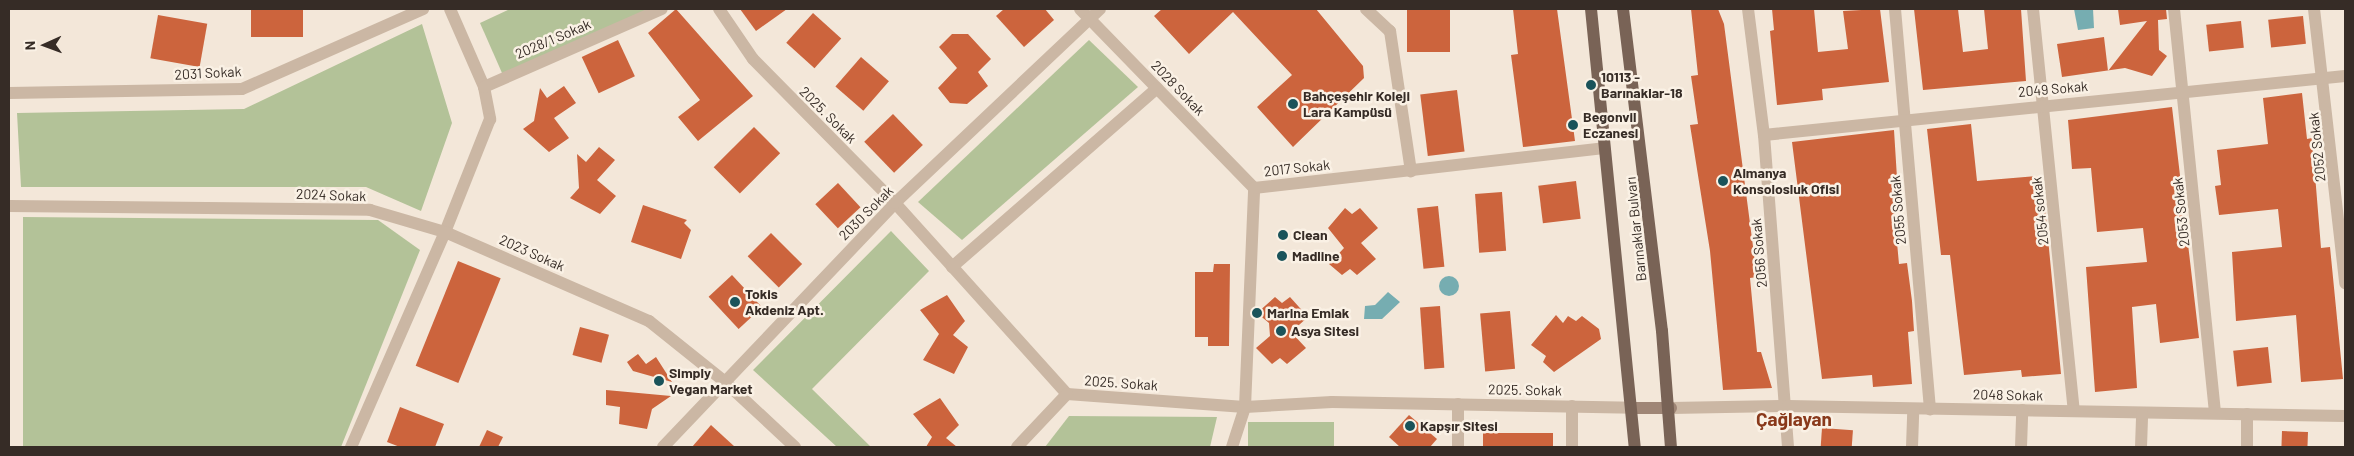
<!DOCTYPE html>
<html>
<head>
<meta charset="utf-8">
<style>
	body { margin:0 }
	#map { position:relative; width:2354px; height:456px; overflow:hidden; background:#f3e7d9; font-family:Barlow,sans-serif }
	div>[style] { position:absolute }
	.green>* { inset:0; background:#b3c298; transform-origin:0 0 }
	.water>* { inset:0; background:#76adb1 }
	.round { border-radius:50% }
	.building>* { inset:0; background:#cc643d; transform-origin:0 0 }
	.street>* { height:12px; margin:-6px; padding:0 6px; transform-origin:6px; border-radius:6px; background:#cbb7a4 }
	.secondary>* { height:12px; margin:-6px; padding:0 6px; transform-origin:6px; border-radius:6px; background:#9f8676 }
	.primary>* { height:12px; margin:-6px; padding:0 6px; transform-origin:6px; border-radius:6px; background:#796356 }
	.dots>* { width:14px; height:14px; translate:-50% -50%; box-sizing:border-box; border:2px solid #faf1e5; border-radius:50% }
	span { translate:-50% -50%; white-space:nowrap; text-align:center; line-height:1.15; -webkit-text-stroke:5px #faf1e5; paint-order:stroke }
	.street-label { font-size:14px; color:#362c26 }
	.poi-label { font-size:14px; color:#362c26; font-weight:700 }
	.left { translate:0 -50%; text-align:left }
	.district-label { font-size:19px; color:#89391b; font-weight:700 }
	.frame { position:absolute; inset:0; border:10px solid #362c26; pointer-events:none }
	.north { position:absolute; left:20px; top:20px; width:50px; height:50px; -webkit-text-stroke:4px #faf1e5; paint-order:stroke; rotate:268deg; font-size:14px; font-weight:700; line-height:20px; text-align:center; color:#362c26 }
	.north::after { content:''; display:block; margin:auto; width:18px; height:22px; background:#362c26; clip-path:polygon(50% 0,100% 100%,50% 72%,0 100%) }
</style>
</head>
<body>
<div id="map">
	<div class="green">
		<div style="clip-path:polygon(510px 9px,666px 9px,506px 82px,480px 23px)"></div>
		<div style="clip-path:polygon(422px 24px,452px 123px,421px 211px,366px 187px,21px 187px,17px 113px,244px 109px)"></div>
		<div style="clip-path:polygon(1089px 40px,1138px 87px,962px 240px,918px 202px)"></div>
		<div style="clip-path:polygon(23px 217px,378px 220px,420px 250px,341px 447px,23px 447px)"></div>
		<div style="clip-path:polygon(891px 231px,929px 271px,812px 389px,871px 447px,837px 447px,753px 370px)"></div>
		<div style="clip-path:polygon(1069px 416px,1217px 417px,1210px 447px,1045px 447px)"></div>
		<div style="left:1248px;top:422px;width:86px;height:26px"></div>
	</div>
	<div class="water">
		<div style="clip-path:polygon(2074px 9px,2093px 9px,2094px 28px,2078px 30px)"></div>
		<div class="round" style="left:1439px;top:276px;width:20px;height:20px"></div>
		<div style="clip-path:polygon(1388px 292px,1400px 302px,1382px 319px,1364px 319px,1365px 306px,1375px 305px)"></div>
	</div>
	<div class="building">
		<div style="left:251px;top:9px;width:52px;height:28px"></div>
		<div style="clip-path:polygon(676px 9px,753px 96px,698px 141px,678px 117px,700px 100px,648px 33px)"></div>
		<div style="clip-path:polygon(740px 9px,787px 9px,756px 31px)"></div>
		<div style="clip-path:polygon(1004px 9px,1045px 9px,1054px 20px,1024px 47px,996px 16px)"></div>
		<div style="clip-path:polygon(1162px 9px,1316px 9px,1363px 66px,1364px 78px,1293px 147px,1257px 107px,1292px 75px,1233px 12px,1189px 54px,1154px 16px)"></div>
		<div style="left:1407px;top:9px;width:43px;height:43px"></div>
		<div style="clip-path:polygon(1513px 9px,1557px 9px,1575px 141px,1523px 147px,1511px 55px,1518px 54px)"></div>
		<div style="clip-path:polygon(1691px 9px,1718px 9px,1724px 24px,1757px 277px,1750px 278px,1757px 352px,1761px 352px,1772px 388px,1723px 390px,1710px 251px,1690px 125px,1698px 124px,1691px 76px,1698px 75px)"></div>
		<div style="clip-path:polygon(1772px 9px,1814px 9px,1818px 52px,1848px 49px,1843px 11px,1880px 9px,1889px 82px,1822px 89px,1823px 100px,1777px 105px,1770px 31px,1774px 30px)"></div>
		<div style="clip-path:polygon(1914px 9px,1958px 9px,1963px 52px,1988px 49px,1984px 9px,2021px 9px,2026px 81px,1923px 90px)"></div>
		<div style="clip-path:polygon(2118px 9px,2166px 9px,2167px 19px,2158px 20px,2159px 50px,2167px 56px,2152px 76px,2125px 68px,2062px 77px,2057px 44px,2104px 37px,2108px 71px,2147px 21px,2120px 25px)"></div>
		<div style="left:813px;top:13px;width:38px;height:40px;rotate:42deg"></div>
		<div style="left:158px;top:15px;width:50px;height:44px;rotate:10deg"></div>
		<div style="left:2303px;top:16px;width:28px;height:35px;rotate:84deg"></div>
		<div style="left:2241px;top:21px;width:27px;height:35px;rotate:84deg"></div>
		<div style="clip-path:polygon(952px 34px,968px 34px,991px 59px,978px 72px,988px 86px,967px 104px,950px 103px,938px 88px,957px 68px,939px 47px)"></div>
		<div style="left:618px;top:40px;width:40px;height:40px;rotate:65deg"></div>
		<div style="left:861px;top:57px;width:37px;height:39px;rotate:41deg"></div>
		<div style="clip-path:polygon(564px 86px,576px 103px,554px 118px,569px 138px,549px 152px,523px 129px,534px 121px,540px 88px,547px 98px)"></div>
		<div style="left:1457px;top:90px;width:62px;height:37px;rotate:83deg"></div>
		<div style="clip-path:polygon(2302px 93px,2307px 139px,2312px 138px,2321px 248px,2330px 247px,2343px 379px,2301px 382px,2296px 315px,2236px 321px,2232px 252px,2282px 247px,2278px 209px,2219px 215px,2215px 186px,2221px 185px,2217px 150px,2268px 144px,2263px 98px)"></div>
		<div style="clip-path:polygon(2172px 107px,2199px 338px,2160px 343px,2156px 304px,2132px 307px,2137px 388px,2095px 392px,2086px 267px,2147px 262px,2143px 228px,2097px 232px,2091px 168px,2072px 169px,2068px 120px)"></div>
		<div style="left:893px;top:114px;width:43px;height:40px;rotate:46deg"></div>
		<div style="clip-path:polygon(1971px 124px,1977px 181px,2036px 176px,2039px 207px,2045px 207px,2061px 374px,2022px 377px,2021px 370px,1964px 375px,1950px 255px,1941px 255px,1927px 129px)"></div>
		<div style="left:754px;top:127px;width:37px;height:57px;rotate:45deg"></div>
		<div style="clip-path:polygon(1894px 130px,1899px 210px,1894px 210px,1899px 264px,1907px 263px,1912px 301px,1914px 331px,1908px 332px,1912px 384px,1873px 387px,1872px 375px,1822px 379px,1792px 142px)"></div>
		<div style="clip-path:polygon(599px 147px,615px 160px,597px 180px,616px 196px,600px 214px,570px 198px,579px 188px,577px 154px,586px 162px)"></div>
		<div style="left:1576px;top:181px;width:38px;height:38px;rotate:83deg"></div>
		<div style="left:838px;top:183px;width:33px;height:31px;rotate:47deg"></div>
		<div style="left:1502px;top:192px;width:59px;height:27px;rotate:86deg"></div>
		<div style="clip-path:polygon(643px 205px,687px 220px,684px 223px,691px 230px,681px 259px,631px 242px)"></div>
		<div style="left:1438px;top:206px;width:61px;height:21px;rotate:84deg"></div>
		<div style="clip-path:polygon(1345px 208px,1352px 214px,1360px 208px,1378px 228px,1361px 243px,1376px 259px,1357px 275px,1350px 269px,1342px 275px,1329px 264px,1344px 248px,1328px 228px)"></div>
		<div style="left:771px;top:233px;width:44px;height:33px;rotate:45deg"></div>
		<div style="left:458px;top:261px;width:46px;height:113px;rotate:22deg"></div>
		<div style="clip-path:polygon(1214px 264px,1230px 264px,1229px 346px,1208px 346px,1208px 337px,1195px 337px,1195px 272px,1213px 272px)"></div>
		<div style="left:732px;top:275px;width:44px;height:32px;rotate:47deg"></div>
		<div style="clip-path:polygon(947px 295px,965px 321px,953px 335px,968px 347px,954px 374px,923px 360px,939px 334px,920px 310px)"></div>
		<div style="clip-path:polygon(1275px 297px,1282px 303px,1290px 297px,1308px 317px,1291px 332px,1306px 348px,1287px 364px,1280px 358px,1272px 364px,1256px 348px,1270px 336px,1269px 323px,1257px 313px)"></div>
		<div style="left:1440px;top:306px;width:62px;height:20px;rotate:86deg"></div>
		<div style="left:1510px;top:311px;width:58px;height:30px;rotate:85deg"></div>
		<div style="clip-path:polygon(1556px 315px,1563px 323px,1568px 316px,1576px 321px,1582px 316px,1599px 329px,1601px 339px,1554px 372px,1543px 362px,1546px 356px,1531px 345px)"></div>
		<div style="left:580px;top:327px;width:30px;height:29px;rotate:15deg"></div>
		<div style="left:2268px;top:347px;width:36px;height:35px;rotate:84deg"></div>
		<div style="clip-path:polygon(638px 354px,646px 364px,656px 357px,672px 382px,633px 371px,627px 362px)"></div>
		<div style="clip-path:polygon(606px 390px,671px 396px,652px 409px,647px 429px,619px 424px,620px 407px,606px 405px)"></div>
		<div style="clip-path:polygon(940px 398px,959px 425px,946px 438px,957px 447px,926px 447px,932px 437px,913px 414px)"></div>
		<div style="clip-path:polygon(400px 407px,444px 424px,435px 447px,400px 447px,387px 442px)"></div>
		<div style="clip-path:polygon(1409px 415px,1437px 439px,1430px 447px,1400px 447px,1389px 437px)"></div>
		<div style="clip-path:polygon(711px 425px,735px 447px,692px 447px)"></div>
		<div style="left:1822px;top:428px;width:31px;height:19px;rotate:4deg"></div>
		<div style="clip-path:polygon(487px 430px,503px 437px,498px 447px,479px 447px)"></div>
		<div style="left:2282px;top:431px;width:26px;height:16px;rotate:2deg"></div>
		<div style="left:1553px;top:433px;width:14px;height:70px;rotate:90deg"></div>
	</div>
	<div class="street">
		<div style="left:450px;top:9px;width:85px;rotate:66.4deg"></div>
		<div style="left:484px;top:87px;width:33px;rotate:79deg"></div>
		<div style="left:490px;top:119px;width:122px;rotate:111.7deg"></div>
		<div style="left:445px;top:232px;width:223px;rotate:23.6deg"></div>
		<div style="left:649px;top:321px;width:96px;rotate:38.7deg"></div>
		<div style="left:724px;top:381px;width:97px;rotate:42.9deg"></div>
		<div style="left:719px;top:9px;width:60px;rotate:55.8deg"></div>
		<div style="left:753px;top:59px;width:202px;rotate:45.4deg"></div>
		<div style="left:895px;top:203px;width:257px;rotate:48deg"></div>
		<div style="left:1067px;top:394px;width:178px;rotate:4.2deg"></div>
		<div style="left:1245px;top:407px;width:87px;rotate:-3.3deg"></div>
		<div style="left:1332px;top:402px;width:301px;rotate:1.1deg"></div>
		<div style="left:1080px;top:9px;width:250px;rotate:45.8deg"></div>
		<div style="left:1366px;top:9px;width:33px;rotate:43deg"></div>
		<div style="left:1390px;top:31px;width:142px;rotate:81.5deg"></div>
		<div style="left:1748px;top:9px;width:127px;rotate:82.8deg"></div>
		<div style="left:1764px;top:135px;width:313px;rotate:85.6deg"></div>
		<div style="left:1895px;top:9px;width:402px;rotate:85deg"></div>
		<div style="left:2033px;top:9px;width:404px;rotate:84.2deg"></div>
		<div style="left:2174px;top:9px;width:406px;rotate:84.2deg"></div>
		<div style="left:2314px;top:9px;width:276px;rotate:83.5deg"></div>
		<div style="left:484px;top:87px;width:194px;rotate:-23.7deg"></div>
		<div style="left:9px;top:93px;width:233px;rotate:-1deg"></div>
		<div style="left:242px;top:89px;width:198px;rotate:-23.8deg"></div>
		<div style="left:1764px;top:135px;width:584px;rotate:-5.8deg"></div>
		<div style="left:9px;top:206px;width:361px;rotate:0.6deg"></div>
		<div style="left:370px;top:210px;width:78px;rotate:16.3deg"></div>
		<div style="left:445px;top:232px;width:235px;rotate:113.6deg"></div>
		<div style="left:952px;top:267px;width:272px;rotate:-41.1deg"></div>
		<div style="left:1458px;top:404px;width:43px;rotate:90deg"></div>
		<div style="left:1671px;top:408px;width:117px;rotate:-1deg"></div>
		<div style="left:1788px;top:406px;width:557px;rotate:1.03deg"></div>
		<div style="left:663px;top:447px;width:337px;rotate:-46.4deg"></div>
		<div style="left:895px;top:203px;width:282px;rotate:-43.4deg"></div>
		<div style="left:1017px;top:447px;width:73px;rotate:-46.7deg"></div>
		<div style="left:1232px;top:447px;width:42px;rotate:-72deg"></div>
		<div style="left:1245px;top:407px;width:219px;rotate:-87.6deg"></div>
		<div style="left:1254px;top:188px;width:352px;rotate:-6.5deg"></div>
		<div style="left:1572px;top:447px;width:41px;rotate:-90deg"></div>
		<div style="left:1912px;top:447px;width:38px;rotate:-88deg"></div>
		<div style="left:2021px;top:447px;width:37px;rotate:-88deg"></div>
		<div style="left:2141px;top:447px;width:34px;rotate:-88deg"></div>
		<div style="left:2247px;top:447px;width:33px;rotate:-90deg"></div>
	</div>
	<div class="secondary">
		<div style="left:1633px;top:408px;width:38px"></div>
	</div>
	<div class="primary">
		<div style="left:1591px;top:9px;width:440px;rotate:84.3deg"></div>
		<div style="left:1623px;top:9px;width:324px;rotate:83.1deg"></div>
		<div style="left:1662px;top:331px;width:116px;rotate:85.6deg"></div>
	</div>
	<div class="dots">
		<div style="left:1591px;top:85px;background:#1a535a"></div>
		<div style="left:1293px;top:104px;background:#1a535a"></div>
		<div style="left:1573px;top:125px;background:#1a535a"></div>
		<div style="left:1723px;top:181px;background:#1a535a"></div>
		<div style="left:1283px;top:235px;background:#1a535a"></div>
		<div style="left:1282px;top:256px;background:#1a535a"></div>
		<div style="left:735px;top:302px;background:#1a535a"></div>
		<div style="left:1257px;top:313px;background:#1a535a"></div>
		<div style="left:1281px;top:331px;background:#1a535a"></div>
		<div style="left:659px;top:381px;background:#1a535a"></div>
		<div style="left:1410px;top:426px;background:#1a535a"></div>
	</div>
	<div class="street-label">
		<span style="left:553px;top:39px;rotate:-23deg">2028/1 Sokak</span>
		<span style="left:208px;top:73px;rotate:-3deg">2031 Sokak</span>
		<span style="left:1178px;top:88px;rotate:46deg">2028 Sokak</span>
		<span style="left:2053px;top:89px;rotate:-5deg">2049 Sokak</span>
		<span style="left:828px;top:115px;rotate:45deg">2025. Sokak</span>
		<span style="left:2317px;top:147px;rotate:-96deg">2052 Sokak</span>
		<span style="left:1297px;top:168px;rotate:-6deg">2017 Sokak</span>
		<span style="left:331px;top:195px;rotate:2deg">2024 Sokak</span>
		<span style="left:1898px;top:210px;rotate:-95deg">2055 Sokak</span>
		<span style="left:2040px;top:211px;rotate:-96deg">2054 sokak</span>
		<span style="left:2181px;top:212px;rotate:-96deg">2053 Sokak</span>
		<span style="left:866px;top:213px;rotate:-45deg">2030 Sokak</span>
		<span style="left:1636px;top:229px;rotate:-96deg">Barınaklar Bulvarı</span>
		<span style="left:532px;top:253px;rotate:24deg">2023 Sokak</span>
		<span style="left:1759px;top:253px;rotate:-95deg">2056 Sokak</span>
		<span style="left:1121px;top:383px;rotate:4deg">2025. Sokak</span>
		<span style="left:1525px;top:390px;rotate:1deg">2025. Sokak</span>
		<span style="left:2008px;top:395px;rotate:1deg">2048 Sokak</span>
	</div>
	<div class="poi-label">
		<span class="left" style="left:1601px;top:85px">10113 -<br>Barınaklar-18</span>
		<span class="left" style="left:1303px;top:104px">Bahçeşehir Koleji<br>Lara Kampüsü</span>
		<span class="left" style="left:1583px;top:125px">Begonvil<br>Eczanesi</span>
		<span class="left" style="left:1733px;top:181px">Almanya<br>Konsolosluk Ofisi</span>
		<span class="left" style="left:1293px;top:235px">Clean</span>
		<span class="left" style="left:1292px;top:256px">Madline</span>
		<span class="left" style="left:745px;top:302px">Tokis<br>Akdeniz Apt.</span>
		<span class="left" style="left:1267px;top:313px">Marina Emlak</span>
		<span class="left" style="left:1291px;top:331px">Asya Sitesi</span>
		<span class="left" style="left:669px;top:381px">Simply<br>Vegan Market</span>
		<span class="left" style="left:1420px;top:426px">Kapşır Sitesi</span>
	</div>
	<div class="district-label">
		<span style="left:1794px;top:419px">Çağlayan</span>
	</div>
	<div class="frame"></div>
	<div class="north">N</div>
</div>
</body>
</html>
